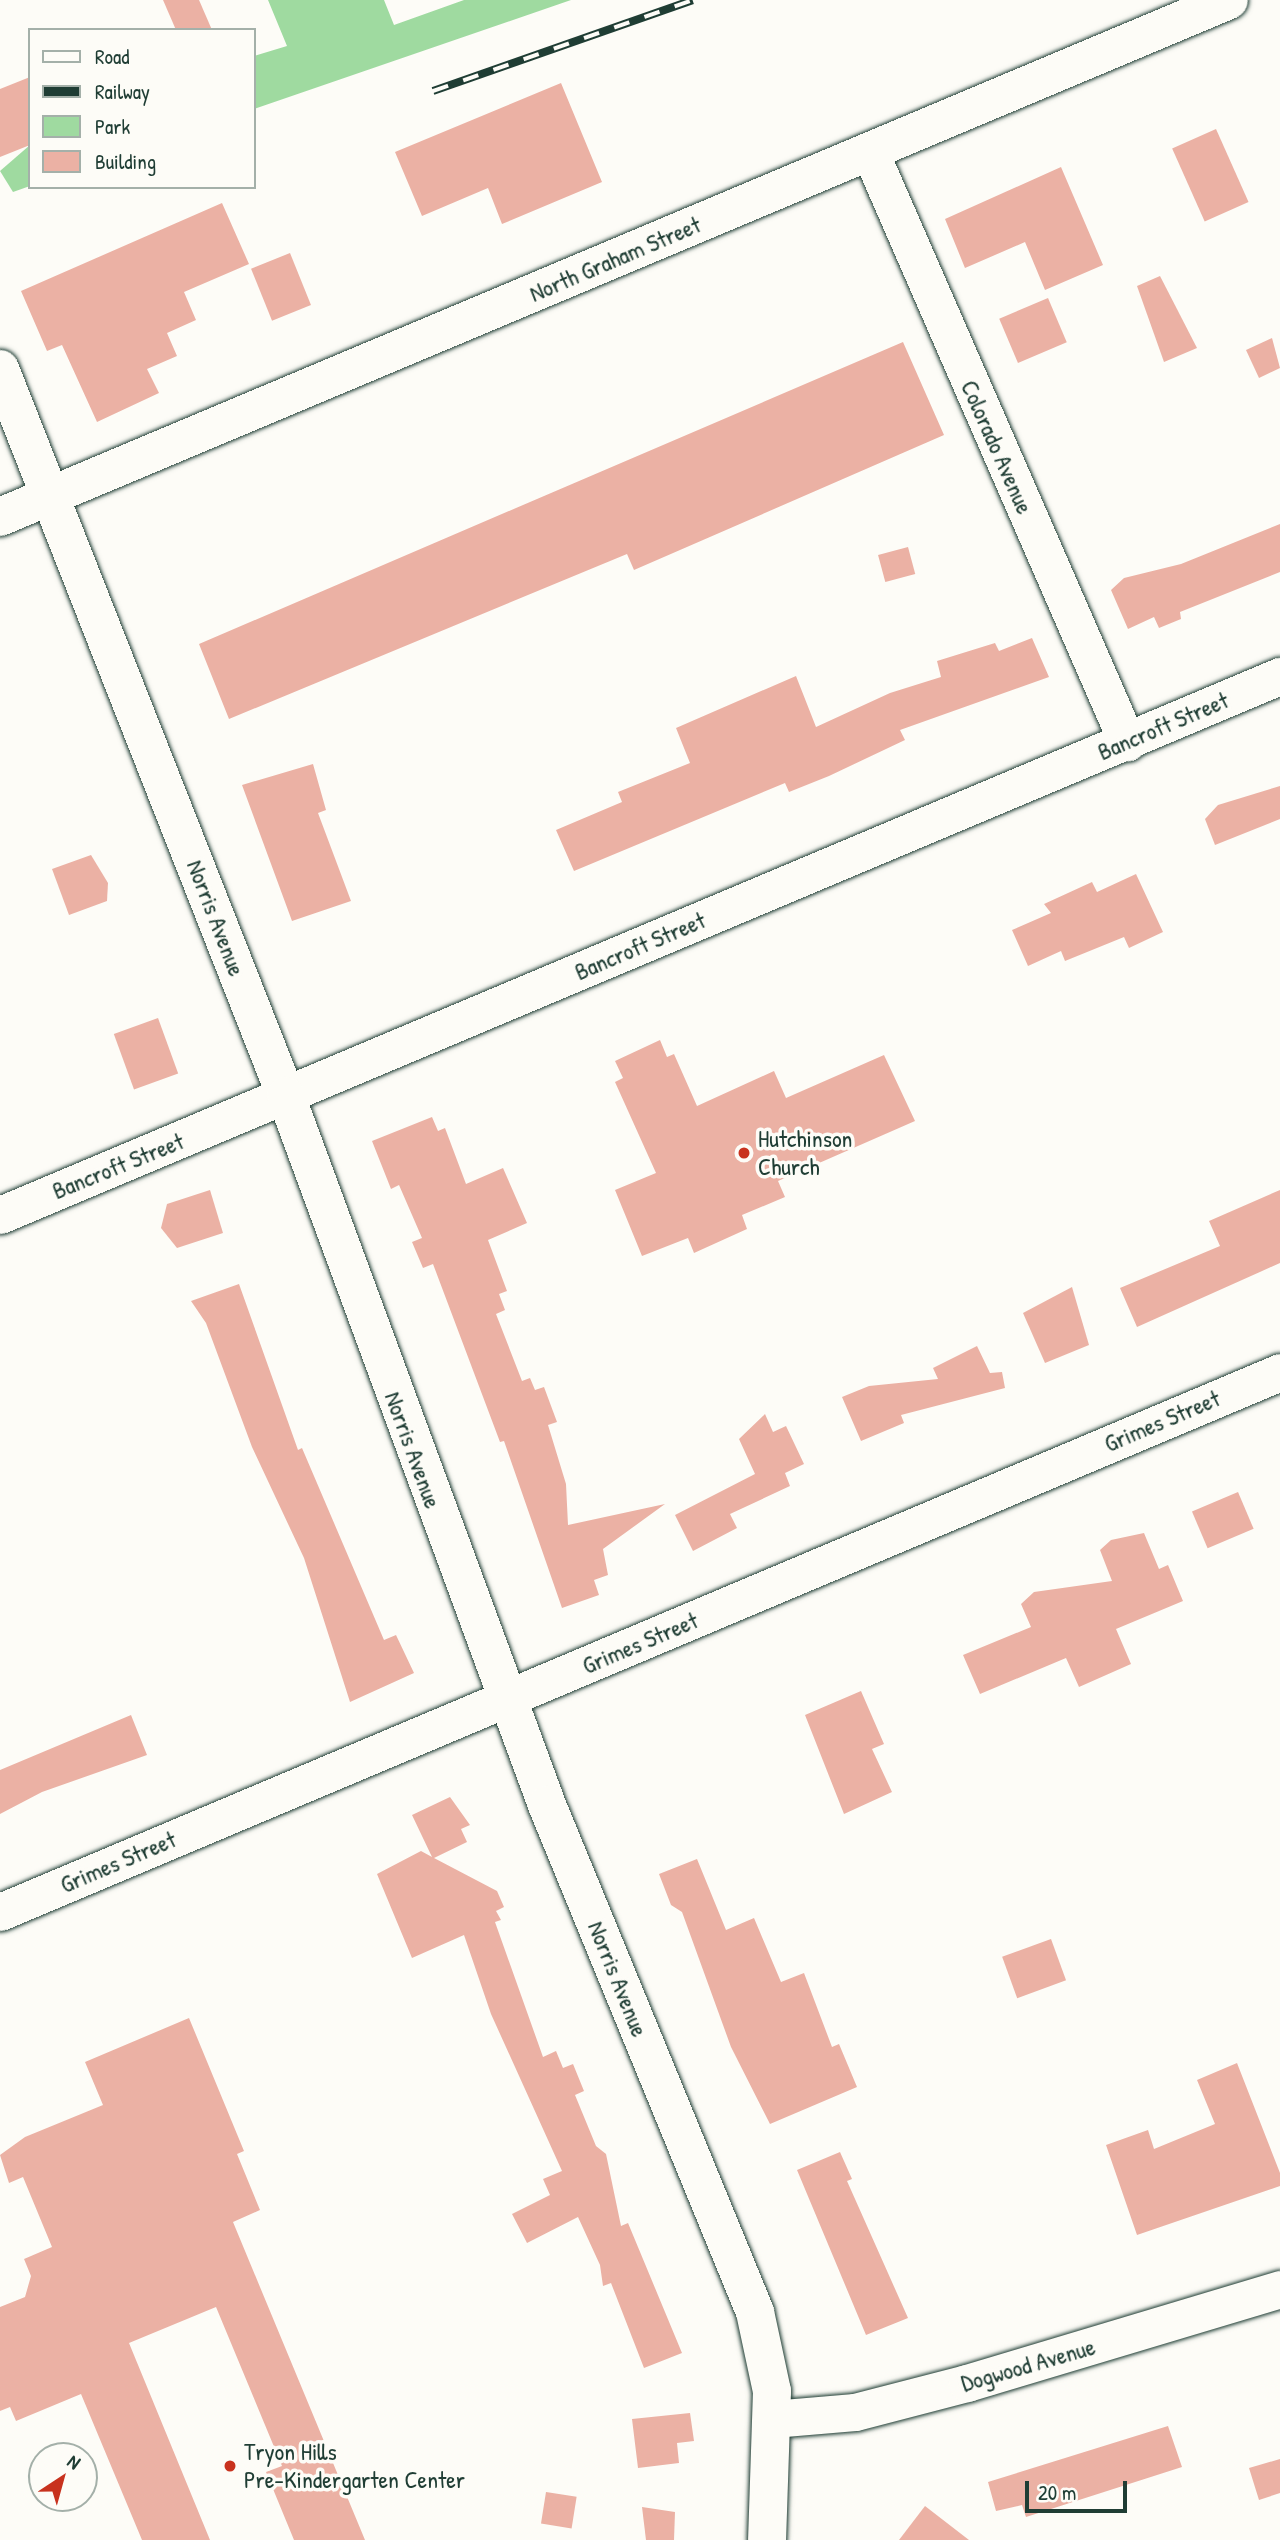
<!DOCTYPE html>
<html>
<head>
<meta charset="utf-8">
<style>
	body { margin:0 }
	#map { position:relative; width:1280px; height:2540px; overflow:hidden; background:#fdfcf7; font-family:"Patrick Hand",sans-serif }
	div>[style] { position:absolute }
	.green>* { inset:0; background:#9fdaa0 }
	.building>* { inset:0; background:#ebb1a4; transform-origin:0 0 }
	.roads { filter:drop-shadow(0 0 2px #1f3d34) drop-shadow(0 0 2px #1f3d34) }
	.minor>* { height:37px; margin:-18.5px; padding:0 18.5px; transform-origin:18.5px; border-radius:18.5px; background:#fdfcf7 }
	.tertiary>* { height:38px; margin:-19px; padding:0 19px; transform-origin:19px; border-radius:19px; background:#fdfcf7 }
	.secondary>* { height:38px; margin:-19px; padding:0 19px; transform-origin:19px; border-radius:19px; background:#fdfcf7 }
	.rail>* { height:8px; margin-top:-4px; transform-origin:0; background:repeating-linear-gradient(90deg,#fdfcf7 0 16px,#1f3d34 0 32px); box-sizing:border-box; border-block:2px solid #1f3d34 }
	.dots>* { width:19px; height:19px; translate:-50% -50%; box-sizing:border-box; border:4px solid #fdfcf7; border-radius:50% }
	span { translate:-50% -50%; white-space:nowrap; text-align:center; line-height:1.15; -webkit-text-stroke:7px #fdfcf7; paint-order:stroke }
	.street-label { font-size:24px; color:#1f3d34 }
	.poi-label { font-size:24px; color:#1f3d34 }
	.left { translate:0 -50%; text-align:left }
	.legend { position:absolute; left:28px; top:28px; width:228px; height:161px; box-sizing:border-box; background:#fdfcf7; border:2px solid #a4b0a9; margin:0; padding:9px 12px; list-style:none; font-size:21px; color:#1f3d34 }
	.legend li { display:flex; align-items:center; gap:14px; height:35px }
	.legend b { width:35px; border:2px solid #a4b0a9 }
	.north { position:absolute; left:28px; top:2442px; width:70px; height:70px; box-sizing:border-box; background:#fdfcf7; border:2px solid #a4b0a9; border-radius:50%; rotate:36deg; font-size:19px; font-weight:700; line-height:28px; text-align:center; color:#1f3d34 }
	.north::after { content:''; display:block; margin:auto; width:24px; height:32px; background:#c8321e; clip-path:polygon(50% 0,100% 100%,50% 72%,0 100%) }
	.scale { position:absolute; left:1025px; top:2481px; width:102px; height:32px; box-sizing:border-box; border:4px solid #1f3d34; border-top:0; padding-left:9px; font-size:21px; line-height:24px; white-space:nowrap; color:#1f3d34; -webkit-text-stroke:5px #fdfcf7; paint-order:stroke }
</style>
</head>
<body>
<div id="map">
	<div class="green">
		<div style="clip-path:polygon(268px 0,384px 0,394px 25px,464px 0,571px 0,254px 109px,254px 56px,287px 46px)"></div>
		<div style="clip-path:polygon(30px 145px,30px 186px,13px 192px,0 171px)"></div>
	</div>
	<div class="building">
		<div style="clip-path:polygon(163px 0,199px 0,212px 30px,176px 30px)"></div>
		<div style="clip-path:polygon(30px 77px,30px 145px,0 157px,0 89px)"></div>
		<div style="clip-path:polygon(561px 83px,602px 182px,502px 224px,488px 188px,422px 216px,395px 152px)"></div>
		<div style="left:1216px;top:129px;width:80px;height:48px;rotate:66deg"></div>
		<div style="clip-path:polygon(1061px 167px,1103px 265px,1045px 290px,1025px 242px,965px 268px,945px 219px)"></div>
		<div style="clip-path:polygon(222px 203px,249px 264px,184px 292px,196px 320px,167px 333px,177px 356px,147px 369px,159px 393px,97px 422px,62px 345px,47px 351px,21px 291px)"></div>
		<div style="left:290px;top:253px;width:56px;height:42px;rotate:68deg"></div>
		<div style="clip-path:polygon(1160px 276px,1197px 348px,1164px 362px,1137px 286px)"></div>
		<div style="left:1048px;top:298px;width:48px;height:53px;rotate:67deg"></div>
		<div style="clip-path:polygon(1272px 338px,1280px 368px,1259px 378px,1246px 350px)"></div>
		<div style="clip-path:polygon(903px 342px,944px 435px,634px 570px,627px 554px,229px 719px,199px 644px)"></div>
		<div style="clip-path:polygon(1280px 524px,1280px 572px,1180px 612px,1181px 619px,1159px 628px,1154px 617px,1128px 629px,1111px 590px,1124px 578px,1181px 564px)"></div>
		<div style="left:908px;top:547px;width:28px;height:31px;rotate:75deg"></div>
		<div style="clip-path:polygon(1032px 638px,1049px 677px,900px 730px,905px 740px,829px 776px,789px 792px,785px 783px,574px 871px,556px 830px,622px 802px,618px 792px,690px 763px,676px 728px,796px 676px,816px 727px,890px 693px,941px 677px,937px 661px,995px 643px,999px 651px)"></div>
		<div style="clip-path:polygon(313px 764px,326px 810px,318px 813px,351px 901px,292px 921px,242px 785px)"></div>
		<div style="clip-path:polygon(1280px 786px,1280px 819px,1215px 845px,1205px 819px,1218px 805px)"></div>
		<div style="clip-path:polygon(91px 855px,108px 883px,107px 901px,69px 915px,52px 869px)"></div>
		<div style="clip-path:polygon(1136px 874px,1163px 932px,1129px 948px,1124px 937px,1065px 961px,1061px 951px,1028px 966px,1012px 930px,1051px 913px,1044px 904px,1092px 882px,1097px 892px)"></div>
		<div style="left:158px;top:1018px;width:59px;height:47px;rotate:70deg"></div>
		<div style="clip-path:polygon(660px 1040px,667px 1057px,674px 1054px,697px 1106px,774px 1071px,786px 1098px,884px 1055px,915px 1121px,778px 1181px,785px 1197px,742px 1215px,747px 1229px,694px 1253px,688px 1238px,642px 1256px,615px 1190px,656px 1173px,615px 1082px,623px 1078px,615px 1061px)"></div>
		<div style="clip-path:polygon(432px 1117px,438px 1131px,445px 1128px,466px 1184px,503px 1168px,527px 1223px,488px 1240px,507px 1291px,499px 1294px,505px 1310px,496px 1314px,522px 1381px,530px 1378px,535px 1390px,544px 1387px,557px 1422px,548px 1425px,566px 1484px,568px 1525px,665px 1504px,603px 1549px,608px 1575px,594px 1580px,599px 1595px,562px 1608px,504px 1441px,500px 1442px,433px 1264px,423px 1268px,412px 1242px,422px 1238px,399px 1185px,391px 1189px,372px 1141px)"></div>
		<div style="clip-path:polygon(210px 1190px,223px 1233px,177px 1248px,161px 1228px,167px 1204px)"></div>
		<div style="clip-path:polygon(1280px 1190px,1280px 1263px,1137px 1327px,1120px 1288px,1220px 1246px,1209px 1221px)"></div>
		<div style="clip-path:polygon(239px 1284px,298px 1450px,302px 1448px,384px 1640px,396px 1635px,414px 1673px,350px 1702px,304px 1558px,252px 1447px,206px 1323px,191px 1301px)"></div>
		<div style="clip-path:polygon(1072px 1287px,1089px 1345px,1045px 1363px,1023px 1313px)"></div>
		<div style="clip-path:polygon(977px 1346px,990px 1373px,1002px 1372px,1005px 1388px,901px 1415px,904px 1423px,861px 1441px,842px 1397px,869px 1386px,938px 1379px,933px 1368px)"></div>
		<div style="clip-path:polygon(765px 1414px,773px 1432px,786px 1426px,804px 1464px,785px 1473px,790px 1486px,730px 1514px,737px 1528px,693px 1551px,675px 1515px,755px 1474px,739px 1439px)"></div>
		<div style="left:1238px;top:1492px;width:40px;height:50px;rotate:67deg"></div>
		<div style="clip-path:polygon(1144px 1533px,1159px 1569px,1168px 1565px,1183px 1601px,1116px 1629px,1131px 1664px,1079px 1687px,1066px 1658px,980px 1694px,963px 1655px,1031px 1627px,1021px 1604px,1034px 1592px,1112px 1581px,1100px 1550px,1111px 1540px)"></div>
		<div style="clip-path:polygon(861px 1691px,884px 1744px,872px 1749px,892px 1792px,844px 1814px,805px 1715px)"></div>
		<div style="clip-path:polygon(131px 1715px,147px 1755px,42px 1792px,0 1814px,0 1770px)"></div>
		<div style="clip-path:polygon(450px 1797px,470px 1825px,461px 1829px,467px 1842px,434px 1858px,497px 1891px,504px 1907px,496px 1911px,501px 1920px,495px 1922px,543px 2057px,556px 2051px,563px 2068px,573px 2064px,584px 2091px,575px 2095px,596px 2146px,606px 2154px,621px 2226px,628px 2223px,682px 2353px,644px 2368px,611px 2283px,603px 2286px,600px 2265px,578px 2217px,527px 2243px,512px 2214px,550px 2195px,543px 2179px,562px 2171px,491px 2014px,464px 1935px,412px 1958px,377px 1874px,421px 1851px,432px 1857px,412px 1815px)"></div>
		<div style="clip-path:polygon(697px 1859px,726px 1930px,754px 1918px,781px 1982px,804px 1973px,832px 2047px,839px 2044px,857px 2087px,770px 2124px,731px 2047px,682px 1912px,671px 1905px,659px 1874px)"></div>
		<div style="left:1051px;top:1939px;width:44px;height:52px;rotate:70deg"></div>
		<div style="clip-path:polygon(189px 2018px,244px 2151px,237px 2154px,260px 2210px,233px 2222px,365px 2540px,294px 2540px,266px 2472px,282px 2466px,216px 2307px,129px 2343px,210px 2540px,142px 2540px,81px 2394px,16px 2421px,10px 2407px,0 2411px,0 2307px,25px 2297px,31px 2276px,24px 2259px,52px 2247px,23px 2177px,9px 2183px,0 2155px,25px 2137px,103px 2105px,85px 2062px)"></div>
		<div style="clip-path:polygon(1237px 2063px,1280px 2173px,1280px 2186px,1137px 2235px,1106px 2145px,1148px 2130px,1154px 2149px,1215px 2124px,1197px 2080px)"></div>
		<div style="clip-path:polygon(840px 2152px,852px 2179px,847px 2181px,908px 2318px,866px 2335px,797px 2170px)"></div>
		<div style="clip-path:polygon(690px 2413px,694px 2441px,677px 2443px,679px 2463px,638px 2468px,632px 2419px)"></div>
		<div style="clip-path:polygon(1168px 2426px,1182px 2467px,1026px 2517px,1022px 2505px,996px 2511px,988px 2482px)"></div>
		<div style="clip-path:polygon(1280px 2459px,1280px 2493px,1259px 2500px,1249px 2468px)"></div>
		<div style="left:546px;top:2492px;width:31px;height:32px;rotate:9deg"></div>
		<div style="clip-path:polygon(925px 2506px,969px 2540px,899px 2540px)"></div>
		<div style="clip-path:polygon(642px 2507px,675px 2512px,674px 2540px,646px 2540px)"></div>
	</div>
	<div class="roads">
		<div class="minor">
			<div style="left:870px;top:152px;width:644px;rotate:66.46deg"></div>
			<div style="left:0;top:1215px;width:1389px;rotate:-22.84deg"></div>
			<div style="left:0;top:1912px;width:1389px;rotate:-22.87deg"></div>
			<div style="left:772px;top:2419px;width:83px;rotate:-4.8deg"></div>
			<div style="left:855px;top:2412px;width:116px;rotate:-14.5deg"></div>
			<div style="left:967px;top:2383px;width:327px;rotate:-16.7deg"></div>
		</div>
		<div class="tertiary">
			<div style="left:0;top:369px;width:781px;rotate:68.53deg"></div>
			<div style="left:286px;top:1096px;width:756px;rotate:69.79deg"></div>
			<div style="left:547px;top:1805px;width:548px;rotate:67.69deg"></div>
			<div style="left:755px;top:2312px;width:81px;rotate:77.9deg"></div>
			<div style="left:772px;top:2391px;width:149px;rotate:91.9deg"></div>
		</div>
		<div class="secondary">
			<div style="left:0;top:517px;width:1333px;rotate:-22.81deg"></div>
		</div>
	</div>
	<div class="rail">
		<div style="left:433px;top:91px;width:275px;rotate:-19.3deg"></div>
	</div>
	<div class="dots">
		<div style="left:744px;top:1153px;background:#c8321e"></div>
		<div style="left:230px;top:2466px;background:#c8321e"></div>
	</div>
	<div class="street-label">
		<span style="left:615px;top:259px;rotate:-23deg">North Graham Street</span>
		<span style="left:997px;top:447px;rotate:66deg">Colorado Avenue</span>
		<span style="left:1163px;top:726px;rotate:-23deg">Bancroft Street</span>
		<span style="left:216px;top:918px;rotate:69deg">Norris Avenue</span>
		<span style="left:640px;top:946px;rotate:-23deg">Bancroft Street</span>
		<span style="left:118px;top:1166px;rotate:-22deg">Bancroft Street</span>
		<span style="left:1162px;top:1421px;rotate:-23deg">Grimes Street</span>
		<span style="left:413px;top:1450px;rotate:70deg">Norris Avenue</span>
		<span style="left:640px;top:1643px;rotate:-23deg">Grimes Street</span>
		<span style="left:118px;top:1862px;rotate:-23deg">Grimes Street</span>
		<span style="left:618px;top:1979px;rotate:68deg">Norris Avenue</span>
		<span style="left:1028px;top:2365px;rotate:-16deg">Dogwood Avenue</span>
	</div>
	<div class="poi-label">
		<span class="left" style="left:758px;top:1153px">Hutchinson<br>Church</span>
		<span class="left" style="left:244px;top:2466px">Tryon Hills<br>Pre-Kindergarten Center</span>
	</div>
	<ul class="legend">
	<li><b style="height:9px;background:#fdfcf7"></b>Road</li>
	<li><b style="height:9px;background:#1f3d34"></b>Railway</li>
	<li><b style="height:19px;background:#9fdaa0"></b>Park</li>
	<li><b style="height:19px;background:#ebb1a4"></b>Building</li>
	</ul>
	<div class="north">N</div>
	<div class="scale">20 m</div>
</div>
</body>
</html>
